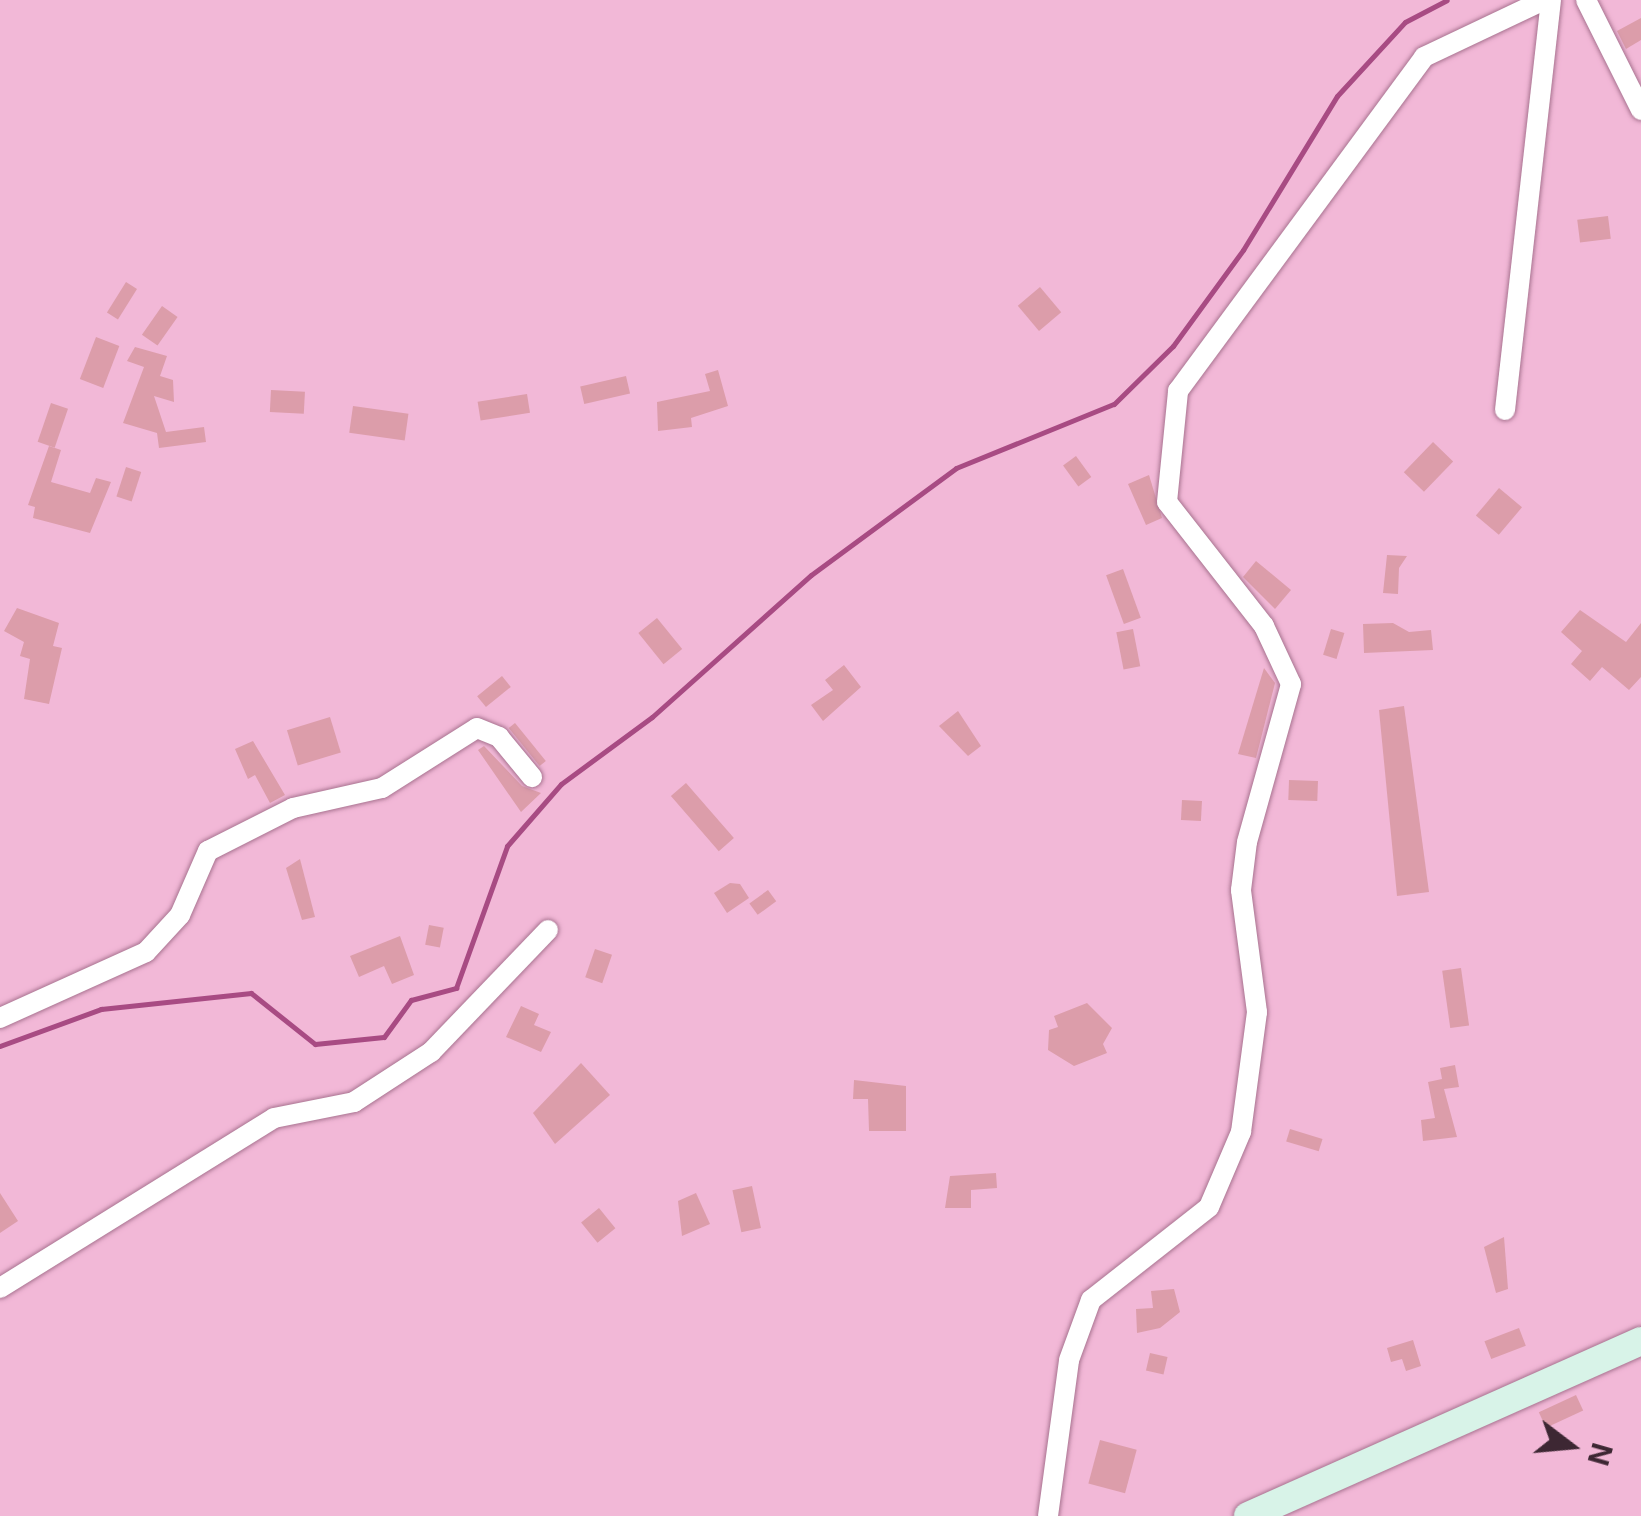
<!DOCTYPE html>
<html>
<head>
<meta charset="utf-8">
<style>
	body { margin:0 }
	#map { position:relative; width:1641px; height:1516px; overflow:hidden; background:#f2b8d7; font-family:Inter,sans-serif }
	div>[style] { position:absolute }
	.stream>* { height:5px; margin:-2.5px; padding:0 2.5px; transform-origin:2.5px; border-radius:2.5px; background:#a84b83 }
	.building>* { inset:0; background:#dc9daa; transform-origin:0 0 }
	.roads { filter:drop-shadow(0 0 2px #a87390) drop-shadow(0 0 2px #a87390) }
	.minor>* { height:20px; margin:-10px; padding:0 10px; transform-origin:10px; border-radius:10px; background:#fff }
	.secondary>* { height:28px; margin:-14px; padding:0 14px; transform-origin:14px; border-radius:14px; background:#d8f3e8 }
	span { translate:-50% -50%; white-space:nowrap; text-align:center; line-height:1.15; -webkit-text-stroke:9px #f2b8d7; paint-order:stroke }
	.north { position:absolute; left:1521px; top:1396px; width:100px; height:100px; -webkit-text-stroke:8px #f2b8d7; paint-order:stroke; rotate:106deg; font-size:28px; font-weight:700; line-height:40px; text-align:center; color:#3d2733 }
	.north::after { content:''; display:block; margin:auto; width:35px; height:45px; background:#3d2733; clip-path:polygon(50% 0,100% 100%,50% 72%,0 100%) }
</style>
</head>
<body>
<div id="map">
	<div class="stream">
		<div style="left:0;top:1046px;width:108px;rotate:-20.1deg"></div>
		<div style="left:101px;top:1009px;width:151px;rotate:-6.1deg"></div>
		<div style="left:251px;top:993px;width:82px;rotate:38.6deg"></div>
		<div style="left:315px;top:1044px;width:69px;rotate:-5.8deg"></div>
		<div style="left:384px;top:1037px;width:46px;rotate:-53.9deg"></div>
		<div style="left:411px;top:1000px;width:47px;rotate:-14.9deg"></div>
		<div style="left:456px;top:988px;width:151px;rotate:-70.2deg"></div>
		<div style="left:507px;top:846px;width:82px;rotate:-48.9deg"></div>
		<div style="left:561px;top:784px;width:113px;rotate:-36.4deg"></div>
		<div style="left:652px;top:717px;width:213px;rotate:-41.8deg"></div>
		<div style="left:811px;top:575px;width:180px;rotate:-36.4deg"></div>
		<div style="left:956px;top:468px;width:170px;rotate:-22.1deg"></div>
		<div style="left:1114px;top:404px;width:83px;rotate:-44.5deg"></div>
		<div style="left:1173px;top:346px;width:119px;rotate:-53.9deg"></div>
		<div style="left:1243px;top:250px;width:180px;rotate:-58.6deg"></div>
		<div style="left:1337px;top:96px;width:100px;rotate:-47.4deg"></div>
		<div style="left:1405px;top:22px;width:47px;rotate:-27.6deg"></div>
	</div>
	<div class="building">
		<div style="clip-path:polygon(1641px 18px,1641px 40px,1626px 49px,1617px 31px)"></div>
		<div style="left:1608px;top:216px;width:23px;height:31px;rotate:83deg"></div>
		<div style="left:126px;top:282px;width:13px;height:36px;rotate:32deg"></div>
		<div style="left:1040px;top:287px;width:33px;height:29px;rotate:50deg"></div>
		<div style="left:162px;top:306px;width:19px;height:35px;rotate:35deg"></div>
		<div style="left:96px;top:337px;width:25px;height:45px;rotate:21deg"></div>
		<div style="clip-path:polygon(135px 347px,167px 356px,160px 376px,173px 380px,174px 402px,154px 396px,166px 432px,204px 427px,206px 442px,159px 448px,157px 433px,123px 423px,144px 367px,127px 361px)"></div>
		<div style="clip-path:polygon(718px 370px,728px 406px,691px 418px,692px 427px,658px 431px,657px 402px,710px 391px,705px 374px)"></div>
		<div style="left:626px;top:376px;width:18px;height:47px;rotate:77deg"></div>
		<div style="left:271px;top:390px;width:34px;height:22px;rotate:3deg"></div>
		<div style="left:527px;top:394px;width:19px;height:50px;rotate:81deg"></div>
		<div style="left:51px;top:403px;width:18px;height:41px;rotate:19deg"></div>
		<div style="left:353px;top:406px;width:56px;height:27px;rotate:8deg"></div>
		<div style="left:1433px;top:442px;width:28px;height:42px;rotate:44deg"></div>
		<div style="clip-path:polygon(49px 446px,61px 450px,51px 482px,90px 493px,96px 478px,111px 482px,90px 533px,33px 518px,35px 507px,28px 505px)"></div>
		<div style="left:1076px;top:456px;width:26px;height:16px;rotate:54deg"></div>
		<div style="left:126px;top:467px;width:16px;height:31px;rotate:18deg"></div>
		<div style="clip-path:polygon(1149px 475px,1162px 518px,1146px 525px,1128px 484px)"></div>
		<div style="left:1499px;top:488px;width:30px;height:36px;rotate:40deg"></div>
		<div style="clip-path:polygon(1387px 555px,1407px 556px,1399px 568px,1398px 594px,1383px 593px)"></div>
		<div style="clip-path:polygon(1256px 561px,1291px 590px,1275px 609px,1243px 577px)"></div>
		<div style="left:1123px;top:569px;width:52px;height:18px;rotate:70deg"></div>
		<div style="clip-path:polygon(17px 608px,59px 623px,53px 646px,62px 648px,49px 704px,24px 699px,30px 659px,20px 656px,24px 642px,4px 631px)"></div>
		<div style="clip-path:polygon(1580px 610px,1626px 642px,1641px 623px,1641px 677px,1629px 690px,1602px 667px,1590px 681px,1571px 664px,1582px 651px,1561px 632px)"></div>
		<div style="left:657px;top:618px;width:40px;height:24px;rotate:51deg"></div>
		<div style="clip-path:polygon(1393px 623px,1409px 632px,1431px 630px,1433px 650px,1364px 653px,1363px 624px)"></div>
		<div style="left:1133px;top:629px;width:38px;height:17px;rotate:79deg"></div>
		<div style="left:1331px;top:629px;width:14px;height:27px;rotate:17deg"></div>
		<div style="clip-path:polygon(844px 665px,861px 687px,823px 721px,811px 705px,833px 690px,825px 680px)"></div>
		<div style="clip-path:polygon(1264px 668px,1275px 683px,1256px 758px,1238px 754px)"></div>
		<div style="left:502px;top:676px;width:14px;height:32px;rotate:51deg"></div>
		<div style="clip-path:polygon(1404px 706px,1429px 892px,1397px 896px,1379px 710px)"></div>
		<div style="clip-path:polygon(958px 711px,981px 746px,968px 756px,939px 726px)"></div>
		<div style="left:330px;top:717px;width:37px;height:45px;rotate:73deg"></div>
		<div style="left:515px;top:723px;width:49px;height:8px;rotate:51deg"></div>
		<div style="clip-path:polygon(253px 741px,285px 795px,270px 803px,255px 775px,248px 779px,235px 749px)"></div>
		<div style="clip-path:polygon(484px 746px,522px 786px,541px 793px,521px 812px,478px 750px)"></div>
		<div style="left:1289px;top:780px;width:29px;height:20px;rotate:2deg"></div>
		<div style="left:686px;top:783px;width:73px;height:20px;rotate:49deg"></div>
		<div style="left:1182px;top:800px;width:20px;height:20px;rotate:3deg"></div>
		<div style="clip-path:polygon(300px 859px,315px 917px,302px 920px,286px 868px)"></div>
		<div style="clip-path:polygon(730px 883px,740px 884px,749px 898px,727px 913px,714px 893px)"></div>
		<div style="left:768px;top:890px;width:14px;height:23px;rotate:54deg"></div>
		<div style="left:429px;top:925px;width:15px;height:20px;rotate:11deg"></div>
		<div style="clip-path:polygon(400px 936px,414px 975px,392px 984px,384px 966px,359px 977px,350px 956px)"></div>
		<div style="left:595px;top:949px;width:18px;height:30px;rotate:19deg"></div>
		<div style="left:1461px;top:968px;width:58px;height:19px;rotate:82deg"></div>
		<div style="clip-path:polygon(1087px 1003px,1112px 1028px,1103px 1044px,1107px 1053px,1074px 1066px,1048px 1050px,1049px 1030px,1058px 1027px,1054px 1016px)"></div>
		<div style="clip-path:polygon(521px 1006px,539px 1014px,534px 1025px,551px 1032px,541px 1052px,506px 1037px)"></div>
		<div style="clip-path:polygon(581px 1063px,610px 1095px,555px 1144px,533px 1113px)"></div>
		<div style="clip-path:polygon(1455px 1065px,1459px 1087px,1444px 1089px,1457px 1137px,1423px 1141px,1421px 1120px,1435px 1118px,1428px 1082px,1442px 1079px,1440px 1068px)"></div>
		<div style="clip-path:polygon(854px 1080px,906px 1086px,906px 1131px,869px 1131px,868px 1099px,853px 1099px)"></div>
		<div style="left:1290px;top:1129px;width:34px;height:13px;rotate:17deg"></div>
		<div style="clip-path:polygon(996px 1173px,997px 1188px,971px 1190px,971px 1208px,945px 1208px,950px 1176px)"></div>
		<div style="left:752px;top:1186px;width:43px;height:20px;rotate:78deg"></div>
		<div style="clip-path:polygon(0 1193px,18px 1221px,0 1233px)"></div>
		<div style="clip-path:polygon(696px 1193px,710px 1224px,682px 1236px,678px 1201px)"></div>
		<div style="left:599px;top:1208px;width:26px;height:23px;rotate:51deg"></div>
		<div style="clip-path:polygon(1504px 1237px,1508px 1289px,1496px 1293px,1484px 1247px)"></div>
		<div style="clip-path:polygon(1174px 1289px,1180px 1312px,1160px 1328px,1137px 1333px,1136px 1309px,1153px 1308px,1151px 1291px)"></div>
		<div style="left:1519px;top:1328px;width:19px;height:37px;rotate:69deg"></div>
		<div style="clip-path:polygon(1413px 1340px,1421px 1366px,1406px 1371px,1402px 1359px,1391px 1362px,1387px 1348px)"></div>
		<div style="left:1150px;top:1353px;width:18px;height:18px;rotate:13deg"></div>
		<div style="left:1576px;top:1395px;width:17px;height:41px;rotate:65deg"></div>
		<div style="left:1100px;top:1440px;width:38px;height:45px;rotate:15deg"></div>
	</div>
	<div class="roads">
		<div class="minor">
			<div style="left:1586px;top:0;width:123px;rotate:63.4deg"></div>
			<div style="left:1505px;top:410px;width:413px;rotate:-83.6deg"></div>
			<div style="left:0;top:1018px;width:160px;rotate:-24.3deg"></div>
			<div style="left:146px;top:952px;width:50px;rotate:-47.4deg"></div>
			<div style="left:180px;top:915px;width:70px;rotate:-66.4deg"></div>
			<div style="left:208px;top:851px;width:95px;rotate:-26.8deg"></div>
			<div style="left:293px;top:808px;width:91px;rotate:-12.7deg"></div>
			<div style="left:382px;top:788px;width:112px;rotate:-32.3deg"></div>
			<div style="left:477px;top:728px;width:24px;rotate:22deg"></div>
			<div style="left:499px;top:737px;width:52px;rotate:50.5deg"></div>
			<div style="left:0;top:1288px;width:322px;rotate:-31.8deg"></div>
			<div style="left:274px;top:1118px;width:82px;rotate:-11.3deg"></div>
			<div style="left:354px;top:1102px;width:92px;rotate:-33deg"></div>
			<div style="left:431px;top:1052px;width:169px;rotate:-46.2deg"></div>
			<div style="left:1048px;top:1516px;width:157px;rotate:-82.3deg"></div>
			<div style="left:1069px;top:1360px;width:64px;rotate:-69.9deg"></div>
			<div style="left:1091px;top:1300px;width:150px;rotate:-38.2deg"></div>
			<div style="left:1209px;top:1207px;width:82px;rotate:-66.9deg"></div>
			<div style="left:1241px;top:1132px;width:121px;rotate:-82.4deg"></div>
			<div style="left:1257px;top:1012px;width:123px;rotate:-97.5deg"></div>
			<div style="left:1241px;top:890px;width:48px;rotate:-82.9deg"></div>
			<div style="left:1247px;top:842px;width:164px;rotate:-74.4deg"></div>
			<div style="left:1291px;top:684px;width:64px;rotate:-115deg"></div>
			<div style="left:1264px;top:626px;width:157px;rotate:-128deg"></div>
			<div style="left:1167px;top:502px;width:112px;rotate:-84.3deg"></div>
			<div style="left:1178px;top:391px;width:415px;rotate:-53.6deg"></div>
			<div style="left:1424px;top:57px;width:133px;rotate:-25.4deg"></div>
		</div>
		<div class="secondary">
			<div style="left:1248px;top:1516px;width:430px;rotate:-24deg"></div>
		</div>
	</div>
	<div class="north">N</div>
</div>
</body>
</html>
